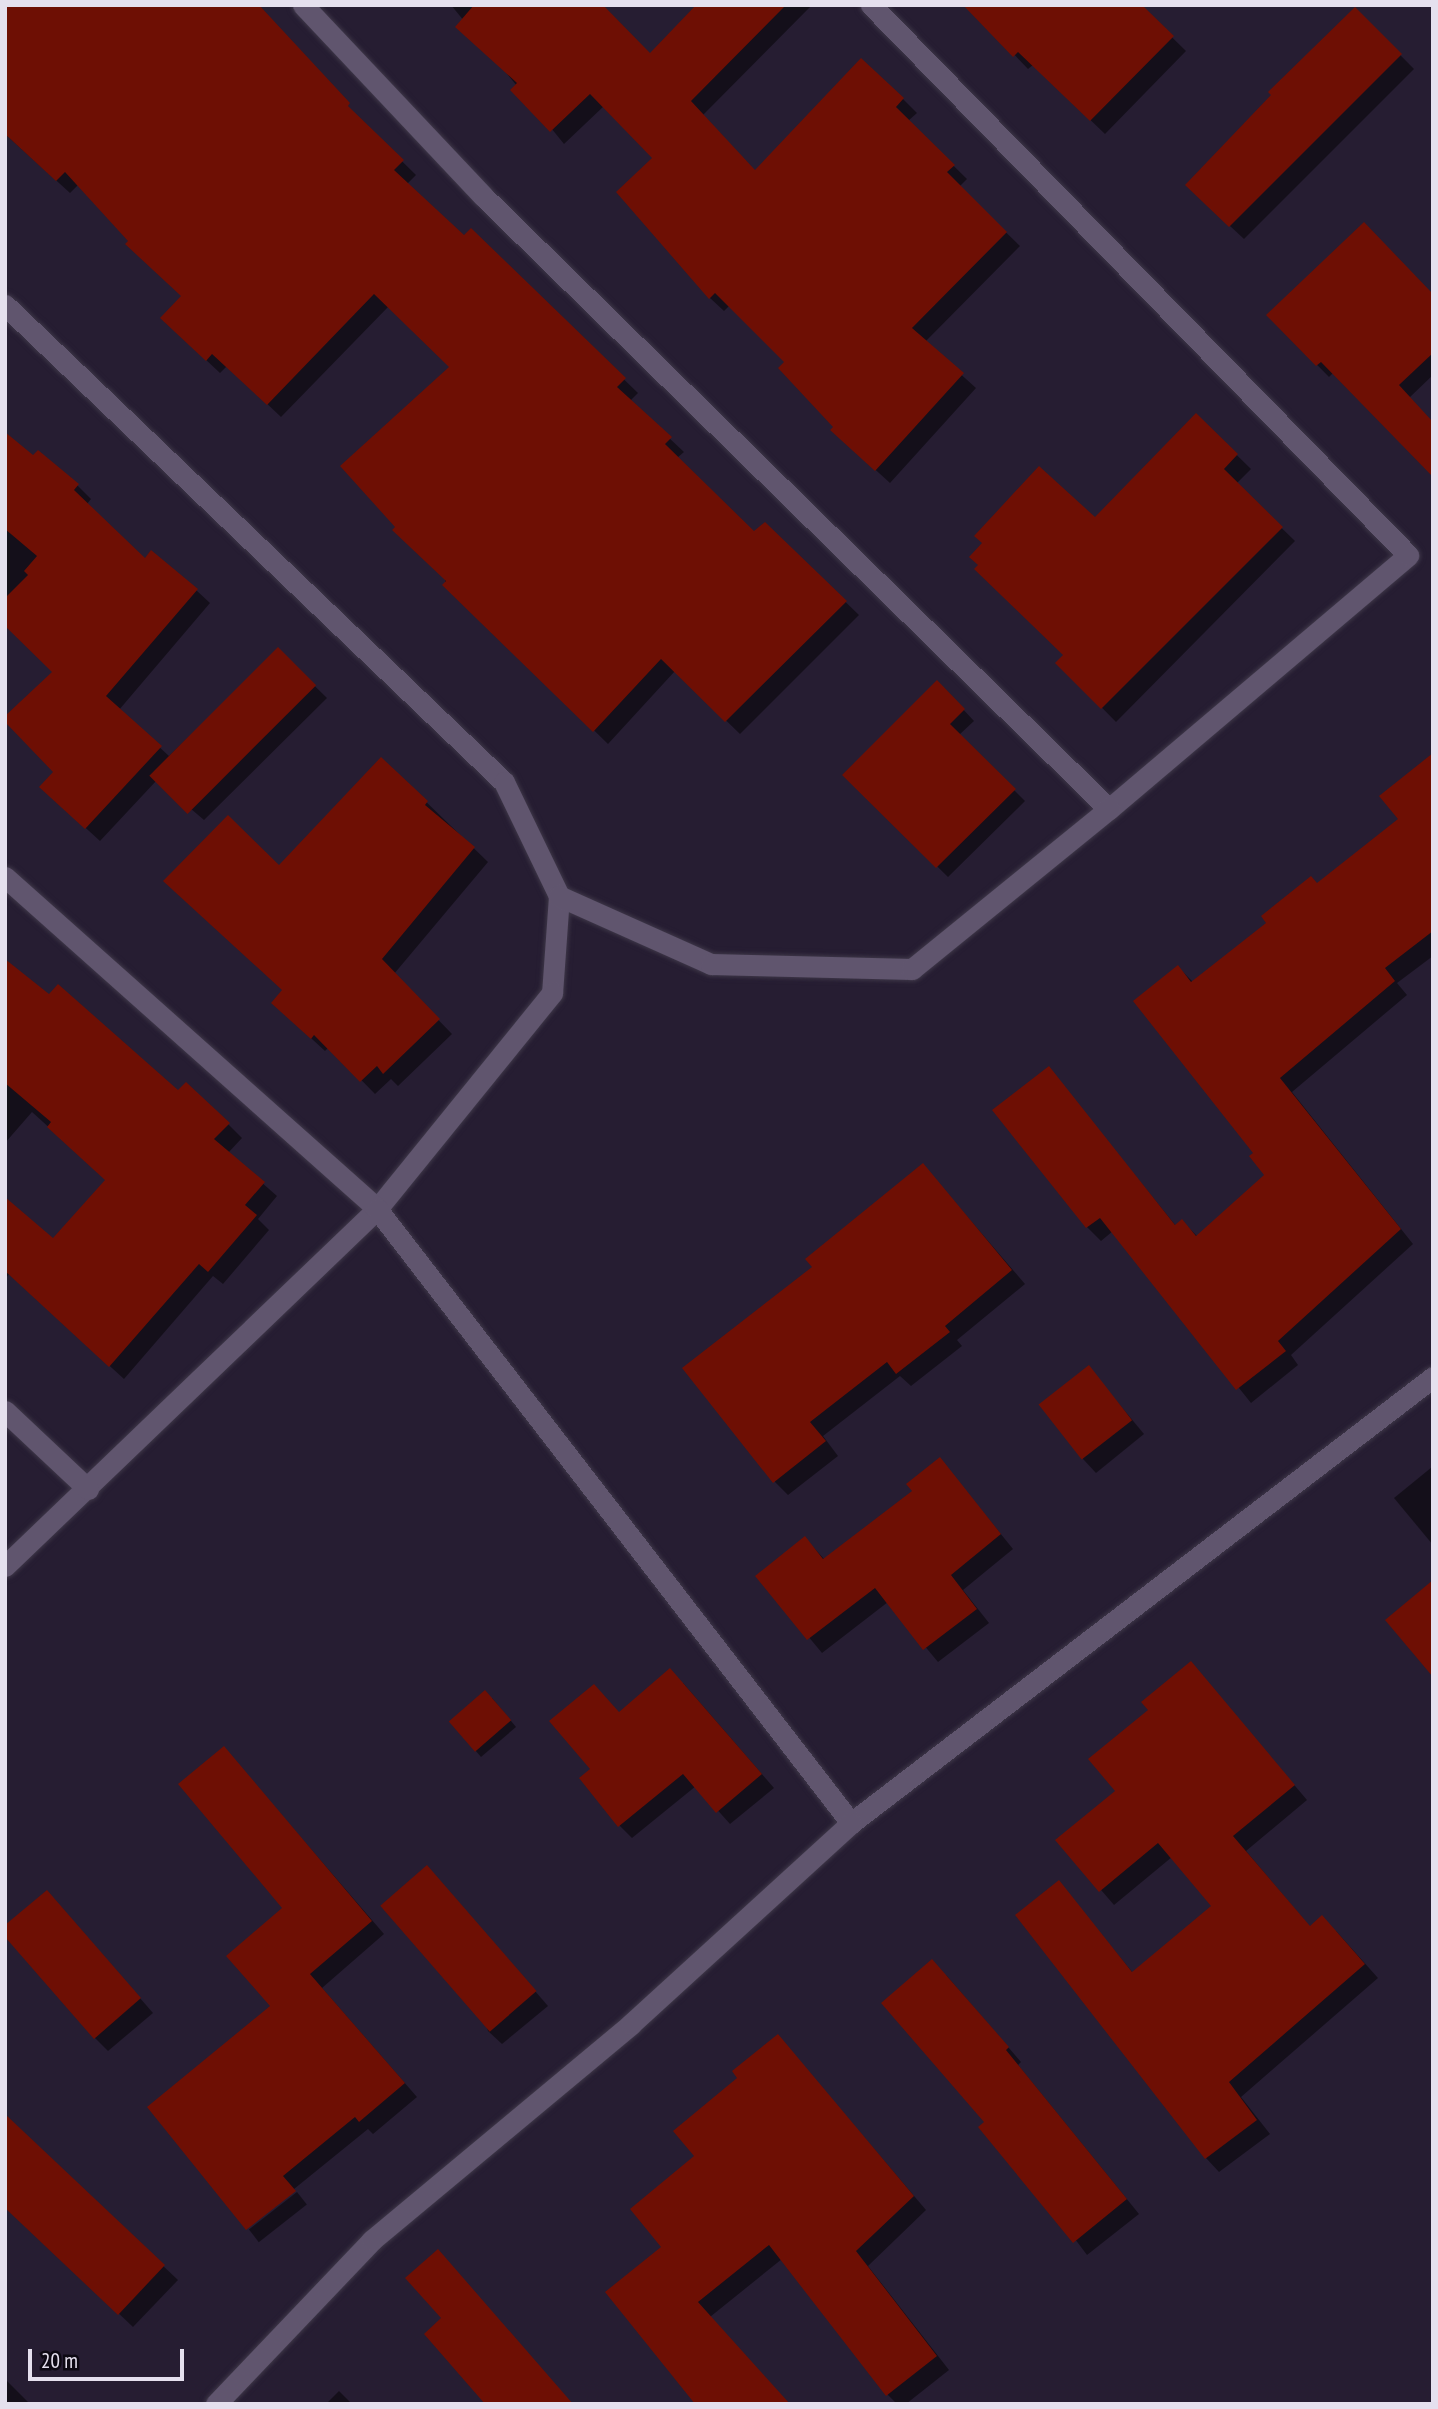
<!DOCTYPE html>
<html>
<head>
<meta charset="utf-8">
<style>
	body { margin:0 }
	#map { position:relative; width:1438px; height:2409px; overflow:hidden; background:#261d32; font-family:"PT Sans Narrow",sans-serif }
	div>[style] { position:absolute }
	.shadow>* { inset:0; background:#0007; transform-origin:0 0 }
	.building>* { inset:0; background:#6e0f04; transform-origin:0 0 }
	.roads { filter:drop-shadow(0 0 2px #3e3748) drop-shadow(0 0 2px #3e3748) }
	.minor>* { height:21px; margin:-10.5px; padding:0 10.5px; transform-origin:10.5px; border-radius:10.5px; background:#60556e }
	span { translate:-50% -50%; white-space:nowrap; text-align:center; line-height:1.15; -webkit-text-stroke:6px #0d0913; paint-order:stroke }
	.frame { position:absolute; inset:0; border:7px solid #e5e0ee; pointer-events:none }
	.scale { position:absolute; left:28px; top:2349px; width:156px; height:32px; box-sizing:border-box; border:4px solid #e5e0ee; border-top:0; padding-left:9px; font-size:21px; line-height:24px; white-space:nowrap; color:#e5e0ee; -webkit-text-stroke:5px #0d0913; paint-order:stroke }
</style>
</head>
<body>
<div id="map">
	<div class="shadow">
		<div style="clip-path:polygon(257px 5px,360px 120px,416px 175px,407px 184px,464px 237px,471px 231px,638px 393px,630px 401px,684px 452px,677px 458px,754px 533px,765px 524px,859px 615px,740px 734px,675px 671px,608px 744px,445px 585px,451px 368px,389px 306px,281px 417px,227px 366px,220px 373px,175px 331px,183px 296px,79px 184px,70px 193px,5px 134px)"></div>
		<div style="clip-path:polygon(451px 5px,601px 5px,650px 55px,699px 5px,812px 5px,703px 115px,756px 172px,862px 60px,903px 99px,917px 113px,908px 121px,967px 179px,959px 187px,1020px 246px,925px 342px,976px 388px,890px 483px,846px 443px,787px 362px,730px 305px,724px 311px,710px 298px,618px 192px,654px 158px,604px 106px,564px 144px)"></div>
		<div style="clip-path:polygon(967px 5px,1139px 5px,1186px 51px,1105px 134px,1033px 65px,1028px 69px)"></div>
		<div style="clip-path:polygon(1355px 9px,1414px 69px,1244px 239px,1201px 199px)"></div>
		<div style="clip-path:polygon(1433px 297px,1433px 375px,1409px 398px,1333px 373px,1329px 377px,1269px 316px)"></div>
		<div style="clip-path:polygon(1196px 415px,1251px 469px,1236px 484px,1295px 541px,1116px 722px,1058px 663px,1066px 655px,1095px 520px)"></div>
		<div style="clip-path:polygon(5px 434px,33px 458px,38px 452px,78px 486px,91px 499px,87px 504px,145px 560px,196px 590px,210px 603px,119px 710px,169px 756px,278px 650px,327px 698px,204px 820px,157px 780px,100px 841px,55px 800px,54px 672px,5px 623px)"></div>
		<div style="clip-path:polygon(948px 693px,974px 721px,959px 735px,1025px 801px,948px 877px,844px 775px)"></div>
		<div style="clip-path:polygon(382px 759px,488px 862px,394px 974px,452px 1034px,398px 1086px,391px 1079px,375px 1094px,329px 1047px,325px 1051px,287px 1016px,279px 868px)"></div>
		<div style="clip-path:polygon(1433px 766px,1433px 956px,1397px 983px,1407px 995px,1292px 1092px,1413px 1244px,1291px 1355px,1298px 1365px,1251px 1403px,1113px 1231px,1101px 1241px,1087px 1227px,1049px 1069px,1176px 1226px,1182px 1221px,1198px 1237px,1267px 1176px,1178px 967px,1193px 982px,1400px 819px)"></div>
		<div style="clip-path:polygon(5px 961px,178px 1093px,228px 1124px,242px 1138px,228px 1153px,277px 1196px,258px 1219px,269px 1230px,223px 1284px,213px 1276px,124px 1379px,9px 1274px,6px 1278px,5px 1199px,53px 1240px,107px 1180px,32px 1112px,5px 1143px)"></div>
		<div style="clip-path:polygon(923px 1165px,1025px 1284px,957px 1340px,962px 1346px,911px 1386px,900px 1376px,823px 1436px,838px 1456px,788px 1495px,775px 1482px,815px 1267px)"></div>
		<div style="clip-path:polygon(1089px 1368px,1144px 1434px,1096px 1473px,1083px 1459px)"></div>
		<div style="clip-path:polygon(940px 1459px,1013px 1549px,963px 1590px,989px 1623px,938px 1662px,888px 1602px,822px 1653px,758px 1576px,805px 1538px,825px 1560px,914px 1491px)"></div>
		<div style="clip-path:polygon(1432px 1467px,1433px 1468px,1433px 1545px,1394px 1498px)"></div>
		<div style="clip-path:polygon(1191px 1663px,1307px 1800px,1246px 1851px,1311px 1928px,1336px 1931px,1378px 1978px,1241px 2097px,1270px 2134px,1219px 2172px,1206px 2158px,1058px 1882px,1133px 1973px,1214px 1906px,1172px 1857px,1114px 1905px,1058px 1840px,1117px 1791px,1150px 1710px)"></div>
		<div style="clip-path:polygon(683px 1683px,774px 1788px,730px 1824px,696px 1786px,632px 1838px,619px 1825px,592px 1770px,620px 1713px)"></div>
		<div style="clip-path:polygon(492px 1698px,516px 1727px,481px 1757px,475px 1750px)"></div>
		<div style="clip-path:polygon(224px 1748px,384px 1934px,322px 1988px,417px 2097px,373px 2134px,368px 2129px,246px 2228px,285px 1908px)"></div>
		<div style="clip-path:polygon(440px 1881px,548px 2006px,502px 2044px,488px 2031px)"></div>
		<div style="clip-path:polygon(60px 1906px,153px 2013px,108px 2051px,95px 2038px)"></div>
		<div style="clip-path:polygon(946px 1975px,1021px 2062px,1018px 2065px,1139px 2214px,1087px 2255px,987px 2122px)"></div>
		<div style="clip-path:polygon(778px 2036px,926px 2210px,868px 2266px,949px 2370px,906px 2404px,897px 2404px,887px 2394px,782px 2259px,710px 2317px,697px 2404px,607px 2292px,663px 2248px,697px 2156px,740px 2078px)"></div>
		<div style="clip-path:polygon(12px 2123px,178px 2280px,133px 2327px,5px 2206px)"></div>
		<div style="left:297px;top:2192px;width:16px;height:61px;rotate:52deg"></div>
		<div style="clip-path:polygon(5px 2379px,30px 2404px,5px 2404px)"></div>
		<div style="clip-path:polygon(339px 2391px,352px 2404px,326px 2404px)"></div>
	</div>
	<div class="building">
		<div style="clip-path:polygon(5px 5px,259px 5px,350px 103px,348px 106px,404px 160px,394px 170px,464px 235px,471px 228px,626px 378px,617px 387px,672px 437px,665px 444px,754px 531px,765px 522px,847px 601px,725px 722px,661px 659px,593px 732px,442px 585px,446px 581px,392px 530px,395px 527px,340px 466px,449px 367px,374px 294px,267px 405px,212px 354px,206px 361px,160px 318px,181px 296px,125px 244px,128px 241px,65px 172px,56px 181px,5px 134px)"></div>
		<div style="clip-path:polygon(474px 5px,603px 5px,650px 53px,696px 5px,786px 5px,691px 101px,755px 170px,861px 58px,904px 98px,896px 107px,955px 165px,947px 172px,1007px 232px,912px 328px,964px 373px,875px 471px,830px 430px,833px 427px,778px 368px,784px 362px,715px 293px,709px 299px,616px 192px,652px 158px,590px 94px,550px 132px,510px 90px,517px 83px,455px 27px)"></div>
		<div style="clip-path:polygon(963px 5px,1142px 5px,1174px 36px,1090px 121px,1018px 52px,1013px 57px)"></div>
		<div style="clip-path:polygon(1355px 7px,1402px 54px,1229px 227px,1185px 185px,1271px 95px,1268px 92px)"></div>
		<div style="clip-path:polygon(1364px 222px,1433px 294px,1433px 353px,1399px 385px,1433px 422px,1433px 477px,1321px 362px,1316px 366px,1266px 315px)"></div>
		<div style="clip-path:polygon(1196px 413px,1238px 454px,1224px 469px,1283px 527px,1101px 709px,1055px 663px,1063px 655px,974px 569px,978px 565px,969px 557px,982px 543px,974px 536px,1039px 466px,1095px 517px)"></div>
		<div style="clip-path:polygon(5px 432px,33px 455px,38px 450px,79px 484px,74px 490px,145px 558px,151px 550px,198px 589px,106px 696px,162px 746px,85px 829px,39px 787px,53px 772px,5px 722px,5px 716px,52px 672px,5px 626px,5px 598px,28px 575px,24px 571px,37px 556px,5px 529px)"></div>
		<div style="left:278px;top:647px;width:54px;height:182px;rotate:45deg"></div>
		<div style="clip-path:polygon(937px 680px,965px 709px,950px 724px,1016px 789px,936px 868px,842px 775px)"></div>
		<div style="clip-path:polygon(1433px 753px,1433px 931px,1385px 968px,1395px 981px,1280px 1078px,1401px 1229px,1278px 1341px,1286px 1351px,1236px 1390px,1100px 1218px,1086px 1228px,992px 1110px,1049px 1066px,1175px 1225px,1182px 1219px,1196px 1236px,1264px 1175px,1249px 1156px,1253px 1153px,1133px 1001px,1178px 965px,1191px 982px,1266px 923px,1261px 916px,1311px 876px,1317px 883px,1398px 819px,1379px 796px)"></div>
		<div style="clip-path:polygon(381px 757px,428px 801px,425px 805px,475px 847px,382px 959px,440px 1019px,383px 1074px,377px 1066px,360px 1082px,314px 1035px,311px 1039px,271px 1003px,282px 990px,163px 881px,228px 815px,279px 865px)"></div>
		<div style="clip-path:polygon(5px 959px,49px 994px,58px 984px,178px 1090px,186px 1082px,230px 1123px,214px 1139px,265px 1182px,245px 1205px,257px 1215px,208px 1272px,199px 1264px,109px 1367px,5px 1271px,5px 1197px,53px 1238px,105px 1180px,47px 1127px,51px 1122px,5px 1083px)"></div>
		<div style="clip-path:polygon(923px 1163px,1012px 1270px,945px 1326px,950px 1332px,896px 1374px,887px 1362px,810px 1422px,826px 1441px,773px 1483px,682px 1368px,812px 1267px,805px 1259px)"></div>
		<div style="left:1089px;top:1365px;width:70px;height:64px;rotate:52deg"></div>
		<div style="clip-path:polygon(940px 1457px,1001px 1534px,951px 1575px,977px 1609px,923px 1650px,875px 1588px,807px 1640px,755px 1576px,805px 1536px,823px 1559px,912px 1491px,906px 1484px)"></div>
		<div style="clip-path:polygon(1433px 1580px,1433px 1677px,1385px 1620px)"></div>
		<div style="clip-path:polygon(1191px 1661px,1295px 1785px,1233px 1836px,1310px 1926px,1322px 1915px,1365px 1964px,1229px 2082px,1257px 2120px,1205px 2159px,1015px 1915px,1059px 1880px,1132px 1972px,1211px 1906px,1158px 1843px,1099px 1892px,1055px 1840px,1115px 1791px,1088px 1759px,1148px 1710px,1141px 1702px)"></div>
		<div style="clip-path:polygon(670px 1668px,762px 1774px,716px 1813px,683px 1774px,618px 1827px,579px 1778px,590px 1769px,549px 1721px,594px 1684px,619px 1712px)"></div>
		<div style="left:485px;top:1690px;width:40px;height:48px;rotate:49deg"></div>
		<div style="clip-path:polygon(224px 1746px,372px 1921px,310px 1974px,405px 2083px,359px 2122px,355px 2117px,283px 2176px,296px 2191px,246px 2230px,147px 2107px,270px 2006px,226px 1956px,282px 1908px,178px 1784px)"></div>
		<div style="left:427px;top:1865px;width:167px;height:62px;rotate:49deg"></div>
		<div style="clip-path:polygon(47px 1890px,141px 1998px,94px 2039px,5px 1937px,5px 1925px)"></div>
		<div style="clip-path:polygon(932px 1959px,1009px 2047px,1006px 2050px,1127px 2199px,1073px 2243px,978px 2127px,984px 2122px,881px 2003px)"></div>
		<div style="clip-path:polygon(778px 2034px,914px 2196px,856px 2251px,937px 2356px,886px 2396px,769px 2245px,698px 2302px,790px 2404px,695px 2404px,605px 2292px,661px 2247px,630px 2209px,694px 2156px,673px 2131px,737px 2078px,732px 2071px)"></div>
		<div style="clip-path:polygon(5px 2114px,165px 2265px,118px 2315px,5px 2208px)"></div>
		<div style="clip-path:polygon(438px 2249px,573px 2404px,485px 2404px,424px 2334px,441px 2318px,405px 2278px)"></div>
	</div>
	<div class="roads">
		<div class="minor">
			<div style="left:303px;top:5px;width:262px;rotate:46.7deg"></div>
			<div style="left:483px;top:196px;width:876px;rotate:44.4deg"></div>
			<div style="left:1109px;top:809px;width:392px;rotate:-40.3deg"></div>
			<div style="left:1408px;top:555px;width:769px;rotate:-134.31deg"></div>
			<div style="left:5px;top:305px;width:690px;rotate:43.71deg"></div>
			<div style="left:504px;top:782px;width:127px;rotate:64.2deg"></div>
			<div style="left:559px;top:896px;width:97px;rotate:94.1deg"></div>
			<div style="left:552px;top:993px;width:278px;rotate:129deg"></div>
			<div style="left:377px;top:1209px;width:516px;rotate:136.18deg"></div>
			<div style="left:5px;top:877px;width:499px;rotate:41.7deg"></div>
			<div style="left:377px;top:1209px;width:776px;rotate:52.33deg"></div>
			<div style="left:851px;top:1823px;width:733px;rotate:-37.46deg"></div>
			<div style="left:559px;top:896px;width:167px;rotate:24.1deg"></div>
			<div style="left:711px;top:964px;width:201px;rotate:1.4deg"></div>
			<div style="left:912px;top:969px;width:254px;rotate:-39.1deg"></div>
			<div style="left:5px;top:1411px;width:114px;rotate:43.2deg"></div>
			<div style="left:216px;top:2404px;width:226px;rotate:-46.4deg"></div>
			<div style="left:372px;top:2240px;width:337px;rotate:-39.8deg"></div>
			<div style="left:631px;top:2024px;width:298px;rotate:-42.4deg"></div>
		</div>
	</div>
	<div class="frame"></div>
	<div class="scale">20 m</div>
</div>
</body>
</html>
